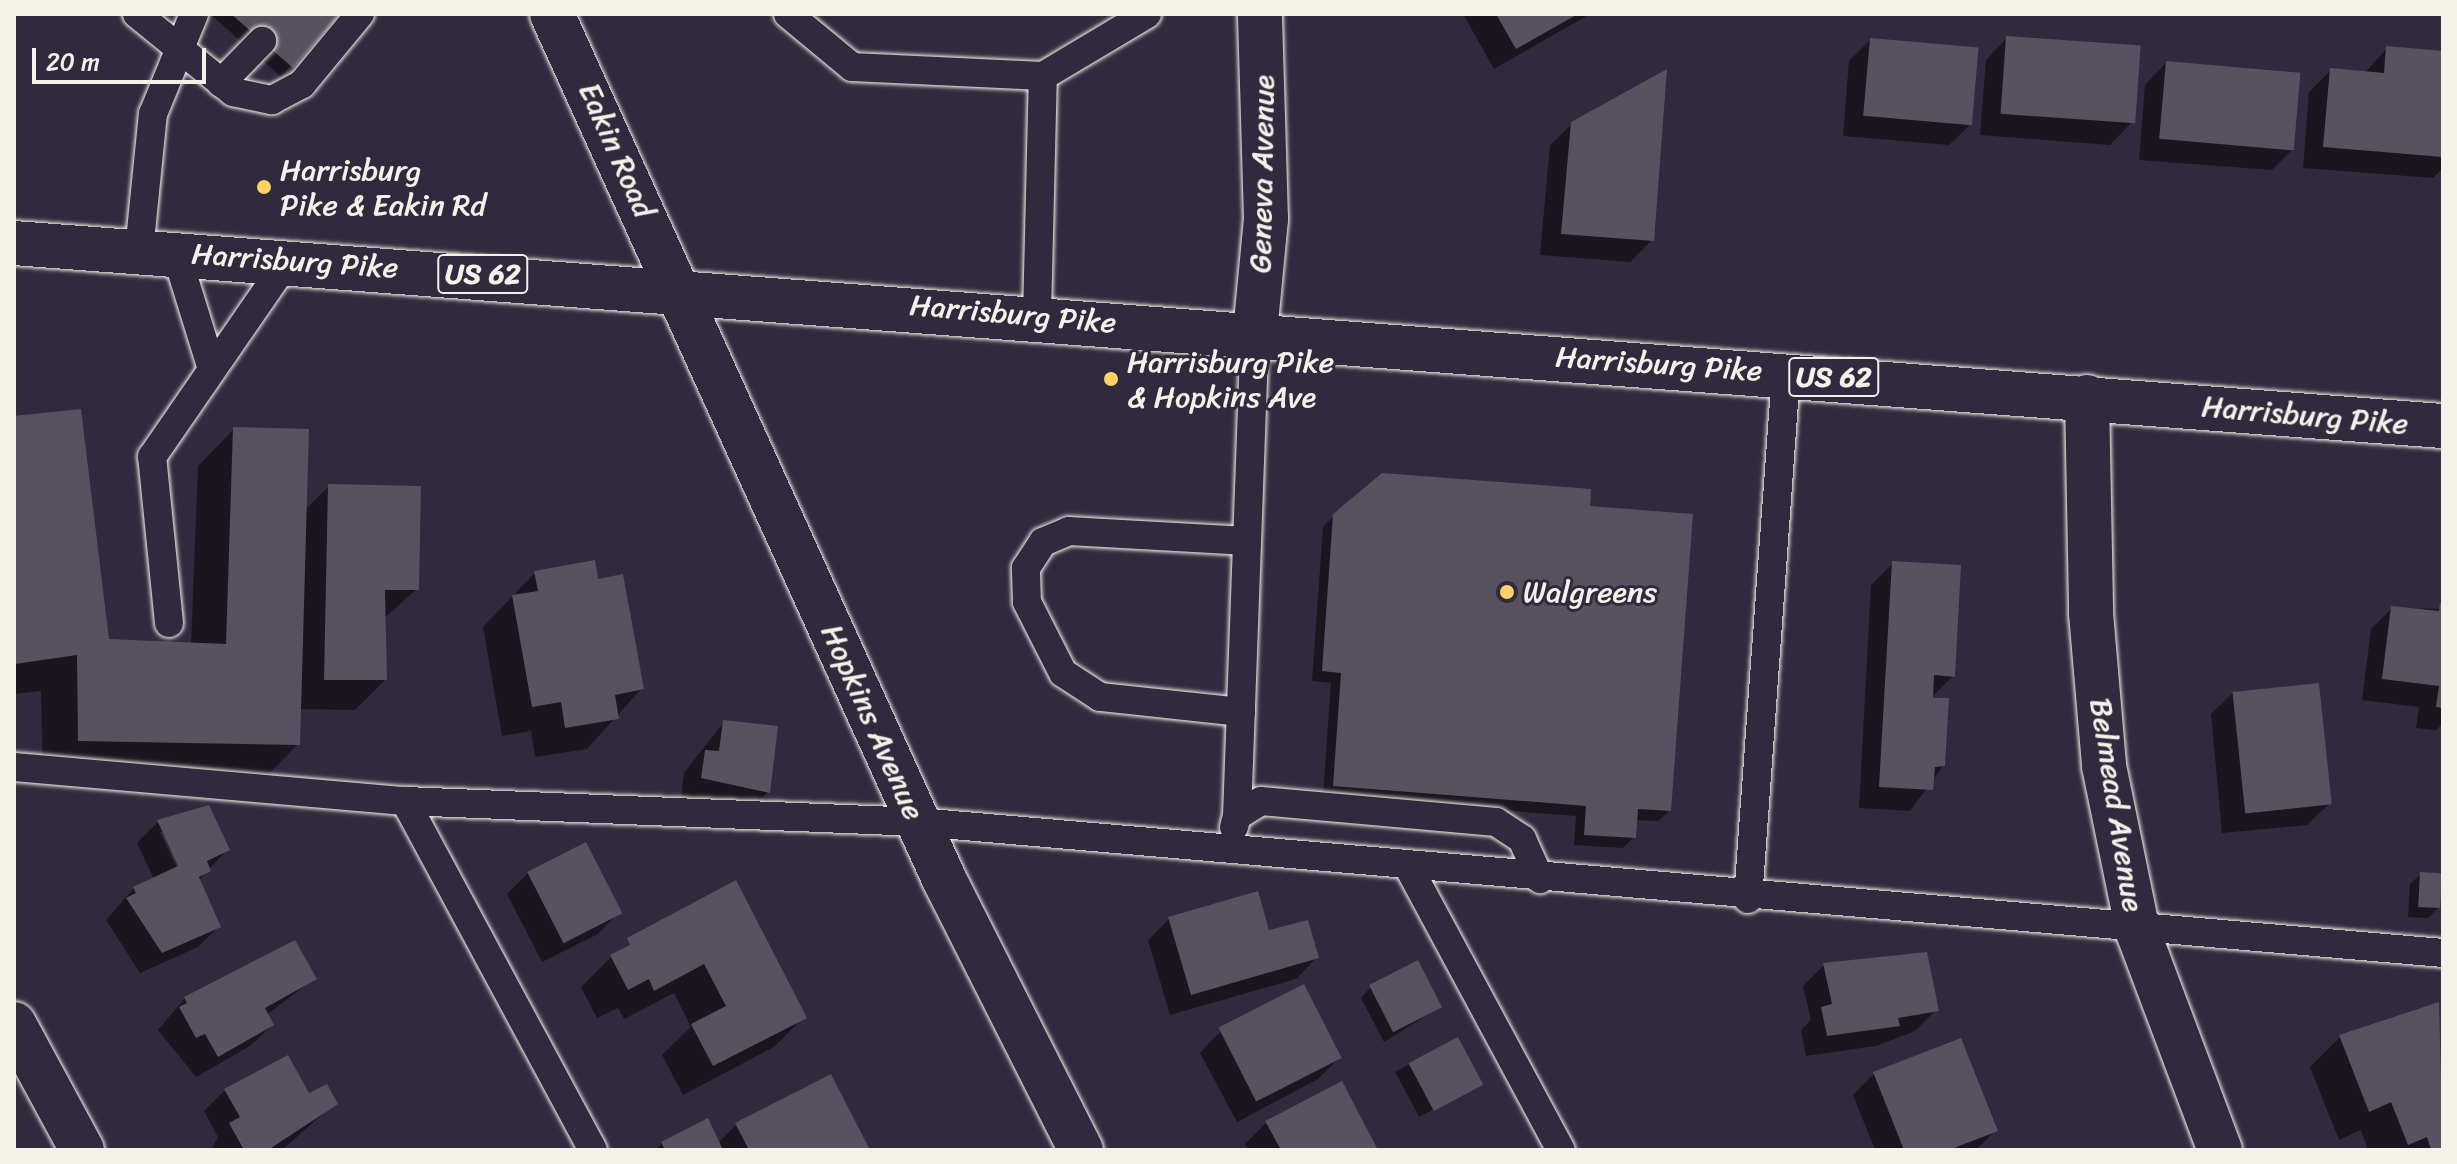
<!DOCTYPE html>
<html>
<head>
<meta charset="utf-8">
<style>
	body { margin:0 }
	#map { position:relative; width:2457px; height:1164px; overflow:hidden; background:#2f2a3d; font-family:Sriracha,sans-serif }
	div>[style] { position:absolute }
	.shadow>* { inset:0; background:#0007; transform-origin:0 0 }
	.building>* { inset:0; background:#56525f; transform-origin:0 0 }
	.roads { filter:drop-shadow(0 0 2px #f4f1e8) drop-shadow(0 0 2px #f4f1e8) }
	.lane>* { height:28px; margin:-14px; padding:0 14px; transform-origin:14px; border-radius:14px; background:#2f2a3d }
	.street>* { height:44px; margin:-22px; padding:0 22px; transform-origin:22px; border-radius:22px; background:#2f2a3d }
	.secondary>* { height:44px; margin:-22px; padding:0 22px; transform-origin:22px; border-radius:22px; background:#2f2a3d }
	.primary>* { height:44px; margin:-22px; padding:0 22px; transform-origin:22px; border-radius:22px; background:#2f2a3d }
	.dots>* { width:22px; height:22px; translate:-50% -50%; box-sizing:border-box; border:4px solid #2f2a3d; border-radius:50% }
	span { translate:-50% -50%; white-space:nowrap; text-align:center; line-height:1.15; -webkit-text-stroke:6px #2f2a3d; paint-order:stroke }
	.shield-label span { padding:2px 6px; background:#2f2a3d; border:2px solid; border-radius:6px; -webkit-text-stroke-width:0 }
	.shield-label { font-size:28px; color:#f4f1e8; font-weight:700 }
	.street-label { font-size:30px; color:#f4f1e8 }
	.poi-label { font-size:30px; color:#f4f1e8 }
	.left { translate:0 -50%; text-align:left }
	.frame { position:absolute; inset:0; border:16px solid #f4f1e8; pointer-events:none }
	.scale { position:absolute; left:32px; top:48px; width:174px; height:36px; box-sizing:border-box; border:4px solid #f4f1e8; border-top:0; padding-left:10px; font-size:24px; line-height:28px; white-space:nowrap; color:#f4f1e8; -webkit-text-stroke:6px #2f2a3d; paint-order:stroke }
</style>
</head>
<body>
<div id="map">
	<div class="shadow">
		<div style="clip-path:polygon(210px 14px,337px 14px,281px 77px)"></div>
		<div style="clip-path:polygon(1463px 14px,1590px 14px,1494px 69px)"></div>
		<div style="clip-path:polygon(2007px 38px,2131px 123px,2110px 145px,1980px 135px,1986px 60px)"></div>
		<div style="clip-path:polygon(1870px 40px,1971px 124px,1949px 145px,1843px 136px,1849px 61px)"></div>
		<div style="clip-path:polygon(2387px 48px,2443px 53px,2443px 168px,2433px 178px,2303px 168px,2309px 92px,2331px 70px,2365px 73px)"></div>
		<div style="clip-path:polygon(2166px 63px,2293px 149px,2272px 170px,2139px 160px,2145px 85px)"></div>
		<div style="clip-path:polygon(1572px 124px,1652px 240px,1630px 262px,1540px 255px,1550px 145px)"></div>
		<div style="clip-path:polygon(79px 411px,108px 641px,191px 645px,198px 466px,234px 429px,305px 510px,329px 486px,417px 589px,383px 619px,385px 680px,355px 710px,299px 709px,298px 744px,262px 781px,43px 777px,41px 691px,14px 694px,14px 418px)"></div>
		<div style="clip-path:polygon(1335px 515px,1669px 811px,1658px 821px,1635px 820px,1634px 837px,1623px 848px,1574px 845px,1576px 816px,1323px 796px,1331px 683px,1312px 681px,1323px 527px)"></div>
		<div style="clip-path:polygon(1893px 563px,1953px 676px,1929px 700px,1943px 766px,1910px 811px,1859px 808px,1871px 585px)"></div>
		<div style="clip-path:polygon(535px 573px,596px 581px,642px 688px,587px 749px,535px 757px,531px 731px,502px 736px,483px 627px)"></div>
		<div style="clip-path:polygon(2392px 608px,2443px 609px,2443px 723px,2436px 730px,2416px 728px,2419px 707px,2362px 700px,2371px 629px)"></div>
		<div style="clip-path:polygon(2233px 693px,2329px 804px,2307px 825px,2222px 833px,2211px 714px)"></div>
		<div style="clip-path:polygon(724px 722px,768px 792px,747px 813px,681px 799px,684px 773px)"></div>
		<div style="clip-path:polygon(evenodd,158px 822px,228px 849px,198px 881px,219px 926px,198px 947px,140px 973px,106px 920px,134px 888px,154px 879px,137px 843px,158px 822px,160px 832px,165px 832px,184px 874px,181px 876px,160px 832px)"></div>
		<div style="clip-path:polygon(585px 845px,619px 912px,598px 934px,542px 962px,507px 894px,528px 873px)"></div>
		<div style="clip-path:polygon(2421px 874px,2439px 907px,2428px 918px,2408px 917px,2410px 884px)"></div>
		<div style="clip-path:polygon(735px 882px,804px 1017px,774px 1047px,683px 1095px,662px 1055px,691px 1027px,674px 993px,624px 1019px,618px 1008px,597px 1018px,581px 987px,611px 957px)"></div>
		<div style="clip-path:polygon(1169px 919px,1268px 932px,1317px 957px,1296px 979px,1170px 1015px,1148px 940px)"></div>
		<div style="clip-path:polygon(1824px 965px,1936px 1010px,1915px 1031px,1876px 1046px,1806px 1056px,1801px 1030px,1811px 1020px,1803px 986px)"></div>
		<div style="clip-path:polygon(314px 979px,266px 1015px,272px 1025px,250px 1046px,196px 1077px,158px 1030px,185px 998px)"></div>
		<div style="clip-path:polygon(1371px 987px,1440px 1007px,1384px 1042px,1361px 998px)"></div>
		<div style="clip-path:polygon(2438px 1004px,2443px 1150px,2368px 1150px,2361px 1130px,2339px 1140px,2310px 1067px,2340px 1037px)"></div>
		<div style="clip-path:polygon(1221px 1031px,1339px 1058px,1318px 1079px,1237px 1122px,1200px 1053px)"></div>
		<div style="left:1457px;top:1039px;width:51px;height:70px;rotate:62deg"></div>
		<div style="clip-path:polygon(1874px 1074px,1996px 1130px,1976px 1150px,1875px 1150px,1853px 1095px)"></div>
		<div style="clip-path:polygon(225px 1090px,308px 1096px,335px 1103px,282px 1150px,211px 1150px,218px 1137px,204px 1111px)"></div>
		<div style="clip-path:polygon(1266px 1123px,1375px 1150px,1248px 1150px,1245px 1144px)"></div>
		<div style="clip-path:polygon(737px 1124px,867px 1150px,656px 1150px,662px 1143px,718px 1143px)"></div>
	</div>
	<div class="building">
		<div style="clip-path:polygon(231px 14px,340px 14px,293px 68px)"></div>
		<div style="clip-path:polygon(1496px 14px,1578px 14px,1516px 49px)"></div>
		<div style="left:2006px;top:36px;width:135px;height:78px;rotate:4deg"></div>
		<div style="left:1870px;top:38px;width:109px;height:78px;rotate:5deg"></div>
		<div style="clip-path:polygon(2386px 46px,2443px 51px,2443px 157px,2323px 147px,2330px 68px,2384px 73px)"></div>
		<div style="left:2166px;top:61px;width:135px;height:78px;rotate:5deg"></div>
		<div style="clip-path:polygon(1667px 69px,1654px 241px,1561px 234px,1571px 122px)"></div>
		<div style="clip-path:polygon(81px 409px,109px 639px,226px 644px,233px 427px,309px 429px,300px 745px,78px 741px,77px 655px,15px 664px,14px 416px)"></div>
		<div style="clip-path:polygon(1382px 473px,1591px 489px,1590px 506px,1693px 514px,1671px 811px,1638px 809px,1636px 838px,1584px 835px,1586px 806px,1333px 786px,1341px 673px,1322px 671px,1333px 514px)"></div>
		<div style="clip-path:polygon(328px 484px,421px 486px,419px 590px,385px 590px,387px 680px,324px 680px)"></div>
		<div style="clip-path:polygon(595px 560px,598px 579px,623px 574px,644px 689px,615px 695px,619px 719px,565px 728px,561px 702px,532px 707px,512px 595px,538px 591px,534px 571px)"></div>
		<div style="clip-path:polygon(1892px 561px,1961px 565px,1955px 677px,1934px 675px,1933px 698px,1949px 698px,1945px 766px,1935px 767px,1933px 790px,1879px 787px)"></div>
		<div style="clip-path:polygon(2440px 603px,2443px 604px,2443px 708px,2436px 707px,2439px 686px,2382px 679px,2391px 606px,2439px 611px)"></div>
		<div style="left:2319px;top:683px;width:122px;height:87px;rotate:84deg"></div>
		<div style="clip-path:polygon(723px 720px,778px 726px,770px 793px,701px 778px,705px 750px,719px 751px)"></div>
		<div style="clip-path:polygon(209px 805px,230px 850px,207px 861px,211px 871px,199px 877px,221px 927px,162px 953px,126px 898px,136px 893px,133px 887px,178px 866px,157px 820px)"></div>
		<div style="left:586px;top:842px;width:80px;height:66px;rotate:63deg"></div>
		<div style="left:2420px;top:872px;width:22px;height:35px;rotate:3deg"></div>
		<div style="clip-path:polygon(736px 880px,807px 1018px,713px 1066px,691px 1024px,726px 1006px,704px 964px,654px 991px,649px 979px,628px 990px,610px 955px,630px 945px,627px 938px)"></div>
		<div style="clip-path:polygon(1258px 891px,1269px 930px,1308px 920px,1319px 958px,1191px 995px,1168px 917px)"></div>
		<div style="clip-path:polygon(295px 940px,317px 979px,265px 1008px,274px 1025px,218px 1057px,205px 1034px,196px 1038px,179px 1007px,187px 1003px,184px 997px)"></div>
		<div style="clip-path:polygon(1927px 952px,1939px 1011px,1898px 1018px,1900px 1026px,1827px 1036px,1821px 1007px,1832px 1004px,1823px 963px)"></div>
		<div style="left:1418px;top:960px;width:53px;height:55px;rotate:63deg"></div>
		<div style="left:1304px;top:984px;width:83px;height:96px;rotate:63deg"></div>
		<div style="clip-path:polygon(2439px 1002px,2443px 1150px,2431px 1150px,2427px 1137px,2408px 1145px,2391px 1102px,2369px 1112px,2339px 1035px)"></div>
		<div style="left:1458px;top:1037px;width:54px;height:56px;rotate:62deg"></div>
		<div style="clip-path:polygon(1961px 1038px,1998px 1131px,1949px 1150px,1904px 1150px,1873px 1072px)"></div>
		<div style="clip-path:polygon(288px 1055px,309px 1093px,327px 1084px,338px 1104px,268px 1150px,244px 1150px,229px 1123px,240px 1117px,224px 1089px)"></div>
		<div style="clip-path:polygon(831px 1074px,870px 1150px,749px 1150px,735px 1123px)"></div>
		<div style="clip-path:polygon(1342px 1081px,1378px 1150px,1281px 1150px,1265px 1121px)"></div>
		<div style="clip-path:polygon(708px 1118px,723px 1150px,665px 1150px,661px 1142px)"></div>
	</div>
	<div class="roads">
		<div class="lane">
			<div style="left:137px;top:14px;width:124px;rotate:39.1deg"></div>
			<div style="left:233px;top:92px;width:40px;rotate:12deg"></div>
			<div style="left:272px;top:100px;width:34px;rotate:-28deg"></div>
			<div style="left:302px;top:84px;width:91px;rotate:-50.4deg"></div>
			<div style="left:788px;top:14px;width:83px;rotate:39.6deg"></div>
			<div style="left:852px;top:67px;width:191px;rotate:2.7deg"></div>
			<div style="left:221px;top:83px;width:59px;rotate:-45.7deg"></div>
			<div style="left:139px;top:251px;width:138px;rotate:-84.2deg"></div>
			<div style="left:153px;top:114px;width:108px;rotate:-67.7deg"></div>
			<div style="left:176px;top:253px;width:115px;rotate:72.8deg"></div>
			<div style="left:1037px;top:316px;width:240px;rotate:-88.6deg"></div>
			<div style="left:1043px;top:76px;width:121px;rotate:-30.8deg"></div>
			<div style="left:169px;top:623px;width:167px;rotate:-95.8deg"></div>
			<div style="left:152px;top:457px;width:238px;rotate:-55.4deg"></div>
			<div style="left:1241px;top:712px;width:142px;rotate:-173.9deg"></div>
			<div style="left:1100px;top:697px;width:44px;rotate:-147deg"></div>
			<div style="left:1063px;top:673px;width:80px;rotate:-116.9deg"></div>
			<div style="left:1027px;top:602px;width:34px;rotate:-92deg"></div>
			<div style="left:1026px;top:568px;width:31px;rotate:-57deg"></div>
			<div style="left:1043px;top:542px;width:28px;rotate:-23deg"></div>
			<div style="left:1069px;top:531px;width:178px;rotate:3.2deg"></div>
			<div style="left:14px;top:767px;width:392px;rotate:5deg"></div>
			<div style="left:405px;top:801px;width:513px;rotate:2.34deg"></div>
			<div style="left:918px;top:822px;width:1531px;rotate:4.91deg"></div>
			<div style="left:405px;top:801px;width:396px;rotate:61.7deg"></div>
			<div style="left:1237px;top:816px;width:483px;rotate:-87.9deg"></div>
			<div style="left:1234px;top:827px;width:11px;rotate:-75deg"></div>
			<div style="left:1237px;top:816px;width:28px;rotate:-32deg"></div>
			<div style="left:1261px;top:801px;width:236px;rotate:5.1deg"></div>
			<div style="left:1496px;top:822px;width:31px;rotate:33deg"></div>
			<div style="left:1522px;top:839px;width:44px;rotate:65.8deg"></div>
			<div style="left:1409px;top:868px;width:320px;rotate:61.7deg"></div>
			<div style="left:1748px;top:899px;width:526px;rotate:-85.86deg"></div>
		</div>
		<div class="street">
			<div style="left:1255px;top:333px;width:115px;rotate:-84.5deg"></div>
			<div style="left:1266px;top:219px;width:205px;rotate:-91.7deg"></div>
			<div style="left:2087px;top:397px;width:216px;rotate:88.9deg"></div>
			<div style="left:2091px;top:613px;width:154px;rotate:85.1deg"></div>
			<div style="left:2104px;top:766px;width:169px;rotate:78.4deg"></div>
			<div style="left:2138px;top:932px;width:233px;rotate:69.4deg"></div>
			<div style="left:14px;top:1024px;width:143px;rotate:61.6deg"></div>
		</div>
		<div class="secondary">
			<div style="left:552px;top:14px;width:950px;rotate:65.62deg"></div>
			<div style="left:944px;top:879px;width:304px;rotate:63.2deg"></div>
		</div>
		<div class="primary">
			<div style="left:14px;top:243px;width:2436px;rotate:4.31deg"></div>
		</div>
	</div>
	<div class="dots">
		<div style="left:264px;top:187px;background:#ffd166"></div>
		<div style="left:1111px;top:379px;background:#ffd166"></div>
		<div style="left:1507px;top:592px;background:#ffd166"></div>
	</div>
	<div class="shield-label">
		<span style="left:483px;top:274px">US 62</span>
		<span style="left:1834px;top:377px">US 62</span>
	</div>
	<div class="street-label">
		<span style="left:617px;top:150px;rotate:66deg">Eakin Road</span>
		<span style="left:1262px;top:174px;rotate:-89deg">Geneva Avenue</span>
		<span style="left:295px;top:261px;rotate:4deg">Harrisburg Pike</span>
		<span style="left:1013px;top:314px;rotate:5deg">Harrisburg Pike</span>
		<span style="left:1659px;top:364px;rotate:4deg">Harrisburg Pike</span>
		<span style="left:2305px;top:415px;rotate:5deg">Harrisburg Pike</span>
		<span style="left:873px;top:722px;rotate:66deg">Hopkins Avenue</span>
		<span style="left:2117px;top:805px;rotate:81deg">Belmead Avenue</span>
	</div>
	<div class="poi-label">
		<span class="left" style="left:280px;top:187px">Harrisburg<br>Pike &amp; Eakin Rd</span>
		<span class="left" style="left:1127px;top:379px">Harrisburg Pike<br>&amp; Hopkins Ave</span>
		<span class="left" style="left:1523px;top:592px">Walgreens</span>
	</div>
	<div class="frame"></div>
	<div class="scale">20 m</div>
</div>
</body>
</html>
